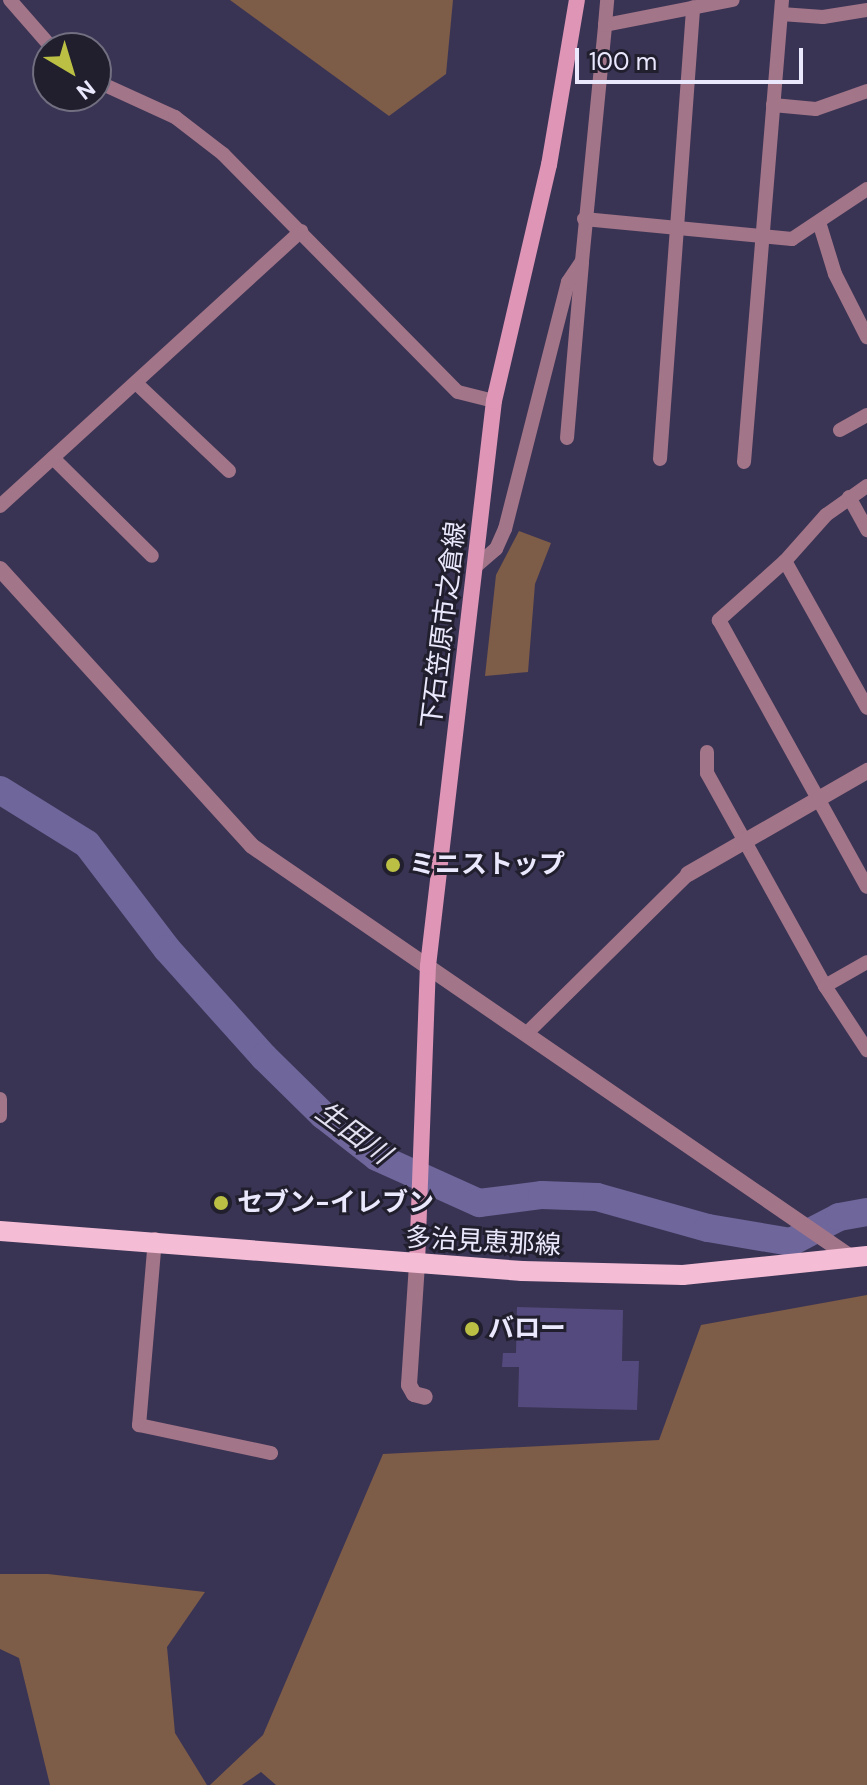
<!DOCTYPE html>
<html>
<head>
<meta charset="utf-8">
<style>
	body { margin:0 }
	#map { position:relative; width:867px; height:1785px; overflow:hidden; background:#3a3454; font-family:"DM Sans","Noto Sans JP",sans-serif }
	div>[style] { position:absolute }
	.green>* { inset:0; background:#7d5c48 }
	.river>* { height:28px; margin:-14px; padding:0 14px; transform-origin:14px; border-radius:14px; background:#6f669b }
	.building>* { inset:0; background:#544a7d }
	.minor>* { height:14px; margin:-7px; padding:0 7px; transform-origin:7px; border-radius:7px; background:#a37589 }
	.tertiary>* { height:16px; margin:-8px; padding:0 8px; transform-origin:8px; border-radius:8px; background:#a37589 }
	.secondary>* { height:16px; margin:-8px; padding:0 8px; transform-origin:8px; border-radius:8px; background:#de95b6 }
	.primary>* { height:20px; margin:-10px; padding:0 10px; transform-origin:10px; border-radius:10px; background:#f5bcd5 }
	.dots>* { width:22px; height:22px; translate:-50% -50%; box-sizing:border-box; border:4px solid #211f2d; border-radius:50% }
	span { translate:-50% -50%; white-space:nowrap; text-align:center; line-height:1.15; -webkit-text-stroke:6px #211f2d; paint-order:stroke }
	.street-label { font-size:26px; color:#eae8fc }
	.poi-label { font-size:26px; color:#eae8fc; font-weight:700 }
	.left { translate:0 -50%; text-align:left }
	.water-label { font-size:28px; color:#e3e1f1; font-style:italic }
	.north { position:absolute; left:32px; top:32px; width:80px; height:80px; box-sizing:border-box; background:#211f2d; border:2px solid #716f80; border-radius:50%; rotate:142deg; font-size:22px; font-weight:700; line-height:32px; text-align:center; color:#eae8fc }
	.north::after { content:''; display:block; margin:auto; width:28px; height:36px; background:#bbc044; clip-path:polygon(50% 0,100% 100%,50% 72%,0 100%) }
	.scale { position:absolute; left:575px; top:48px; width:228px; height:36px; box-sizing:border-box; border:4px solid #eae8fc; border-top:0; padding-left:10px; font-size:24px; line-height:28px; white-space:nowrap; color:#eae8fc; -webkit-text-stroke:6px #211f2d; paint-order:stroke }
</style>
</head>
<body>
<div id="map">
	<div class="green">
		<div style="clip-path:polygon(230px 0,453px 0,446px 74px,389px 116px)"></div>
		<div style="clip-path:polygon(519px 531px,551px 543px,535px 584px,528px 672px,485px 676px,496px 575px)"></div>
		<div style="clip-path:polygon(867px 1295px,867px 1785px,276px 1785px,261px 1772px,242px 1785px,210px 1785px,263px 1735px,383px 1454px,659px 1440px,701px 1325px)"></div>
		<div style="clip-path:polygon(0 1574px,48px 1574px,205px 1592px,167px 1647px,175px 1733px,207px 1785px,50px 1785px,19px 1658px,0 1649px)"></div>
	</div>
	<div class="river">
		<div style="left:0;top:790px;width:102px;rotate:31.8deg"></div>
		<div style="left:87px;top:844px;width:132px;rotate:52.7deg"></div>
		<div style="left:167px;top:949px;width:145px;rotate:48.1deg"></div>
		<div style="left:264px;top:1057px;width:83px;rotate:44.5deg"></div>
		<div style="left:323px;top:1115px;width:68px;rotate:37.9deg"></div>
		<div style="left:377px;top:1157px;width:112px;rotate:24.3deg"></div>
		<div style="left:479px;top:1203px;width:64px;rotate:-7.2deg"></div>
		<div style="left:542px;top:1195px;width:55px;rotate:2.1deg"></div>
		<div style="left:597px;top:1197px;width:115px;rotate:15.6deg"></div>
		<div style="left:708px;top:1228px;width:84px;rotate:9.6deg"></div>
		<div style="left:791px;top:1242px;width:54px;rotate:-27.5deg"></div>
		<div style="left:839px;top:1217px;width:28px;rotate:-10deg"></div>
	</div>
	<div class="building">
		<div style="clip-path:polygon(517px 1307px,623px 1310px,622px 1361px,639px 1361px,637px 1410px,518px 1407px,519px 1367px,502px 1367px,503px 1353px,516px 1353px)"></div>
	</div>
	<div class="minor">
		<div style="left:10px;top:0;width:64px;rotate:48.8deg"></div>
		<div style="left:781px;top:14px;width:42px;rotate:4.1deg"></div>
		<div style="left:823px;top:17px;width:45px;rotate:-9deg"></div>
		<div style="left:605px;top:25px;width:25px;rotate:-85deg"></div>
		<div style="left:96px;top:81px;width:87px;rotate:24.5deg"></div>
		<div style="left:175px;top:117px;width:61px;rotate:37.6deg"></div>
		<div style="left:223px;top:154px;width:334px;rotate:45.4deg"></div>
		<div style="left:458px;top:392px;width:37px;rotate:14deg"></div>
		<div style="left:773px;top:105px;width:43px;rotate:5.3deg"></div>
		<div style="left:816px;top:109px;width:54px;rotate:-19.4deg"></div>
		<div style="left:584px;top:219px;width:209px;rotate:5.5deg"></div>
		<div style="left:792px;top:239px;width:90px;rotate:-33.7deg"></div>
		<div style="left:819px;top:222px;width:54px;rotate:72.9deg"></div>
		<div style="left:835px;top:274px;width:71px;rotate:63.1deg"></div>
		<div style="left:136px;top:383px;width:128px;rotate:43.4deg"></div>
		<div style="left:840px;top:430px;width:31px;rotate:-29deg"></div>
		<div style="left:567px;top:438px;width:176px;rotate:-85.1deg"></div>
		<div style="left:53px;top:458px;width:139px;rotate:44.7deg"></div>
		<div style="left:660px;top:459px;width:453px;rotate:-85.8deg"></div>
		<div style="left:744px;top:462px;width:464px;rotate:-85.3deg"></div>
		<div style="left:867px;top:486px;width:50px;rotate:144.7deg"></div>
		<div style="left:826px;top:515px;width:62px;rotate:131.7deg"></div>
		<div style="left:785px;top:561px;width:168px;rotate:60.8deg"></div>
		<div style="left:849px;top:497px;width:38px;rotate:61deg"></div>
		<div style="left:0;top:506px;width:408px;rotate:-42.4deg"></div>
		<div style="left:785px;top:561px;width:89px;rotate:138.2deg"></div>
		<div style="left:719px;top:620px;width:305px;rotate:61deg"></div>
		<div style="left:475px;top:567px;width:28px;rotate:-41deg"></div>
		<div style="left:496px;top:549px;width:22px;rotate:-66deg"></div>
		<div style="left:505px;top:529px;width:255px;rotate:-75.7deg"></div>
		<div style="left:568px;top:282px;width:25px;rotate:-56deg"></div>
		<div style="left:582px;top:261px;width:237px;rotate:-84.4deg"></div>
		<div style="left:605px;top:25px;width:130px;rotate:-11.1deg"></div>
		<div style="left:707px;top:752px;width:21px;rotate:90deg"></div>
		<div style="left:707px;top:773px;width:244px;rotate:61deg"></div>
		<div style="left:825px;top:986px;width:48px;rotate:-29.7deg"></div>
		<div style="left:825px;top:986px;width:77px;rotate:56.7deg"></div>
		<div style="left:528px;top:1032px;width:225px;rotate:-44.6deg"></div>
		<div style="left:0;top:1099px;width:17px;rotate:90deg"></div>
		<div style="left:155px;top:1239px;width:187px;rotate:94.9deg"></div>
		<div style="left:139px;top:1425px;width:135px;rotate:12deg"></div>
	</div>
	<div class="tertiary">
		<div style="left:0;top:569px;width:374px;rotate:47.7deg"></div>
		<div style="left:252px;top:846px;width:728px;rotate:34.48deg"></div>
		<div style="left:688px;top:874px;width:207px;rotate:-29.9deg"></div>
		<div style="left:417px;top:1264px;width:121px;rotate:93.8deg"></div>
		<div style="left:409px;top:1385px;width:10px;rotate:61deg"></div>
		<div style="left:414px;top:1394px;width:11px;rotate:15deg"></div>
	</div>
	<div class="secondary">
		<div style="left:417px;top:1264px;width:298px;rotate:-87.9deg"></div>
		<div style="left:428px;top:966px;width:569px;rotate:-83.34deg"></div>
		<div style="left:494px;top:401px;width:242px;rotate:-76.9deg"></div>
		<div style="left:549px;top:165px;width:167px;rotate:-80.4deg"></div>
	</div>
	<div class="primary">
		<div style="left:0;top:1231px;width:524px;rotate:4.38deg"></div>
		<div style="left:522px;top:1271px;width:161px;rotate:1.4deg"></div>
		<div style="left:683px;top:1275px;width:185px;rotate:-5.9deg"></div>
	</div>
	<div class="dots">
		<div style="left:393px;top:865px;background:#bbc044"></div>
		<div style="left:221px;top:1203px;background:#bbc044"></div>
		<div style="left:472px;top:1329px;background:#bbc044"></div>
	</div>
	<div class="street-label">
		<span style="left:444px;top:625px;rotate:-83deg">下石笠原市之倉線</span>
		<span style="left:483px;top:1242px;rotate:3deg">多治見恵那線</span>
	</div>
	<div class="poi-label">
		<span class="left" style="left:409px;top:865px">ミニストップ</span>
		<span class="left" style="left:237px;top:1203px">セブン-イレブン</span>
		<span class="left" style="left:488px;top:1329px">バロー</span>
	</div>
	<div class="water-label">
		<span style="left:353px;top:1133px;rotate:36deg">生田川</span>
	</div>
	<div class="north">N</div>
	<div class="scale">100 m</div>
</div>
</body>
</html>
